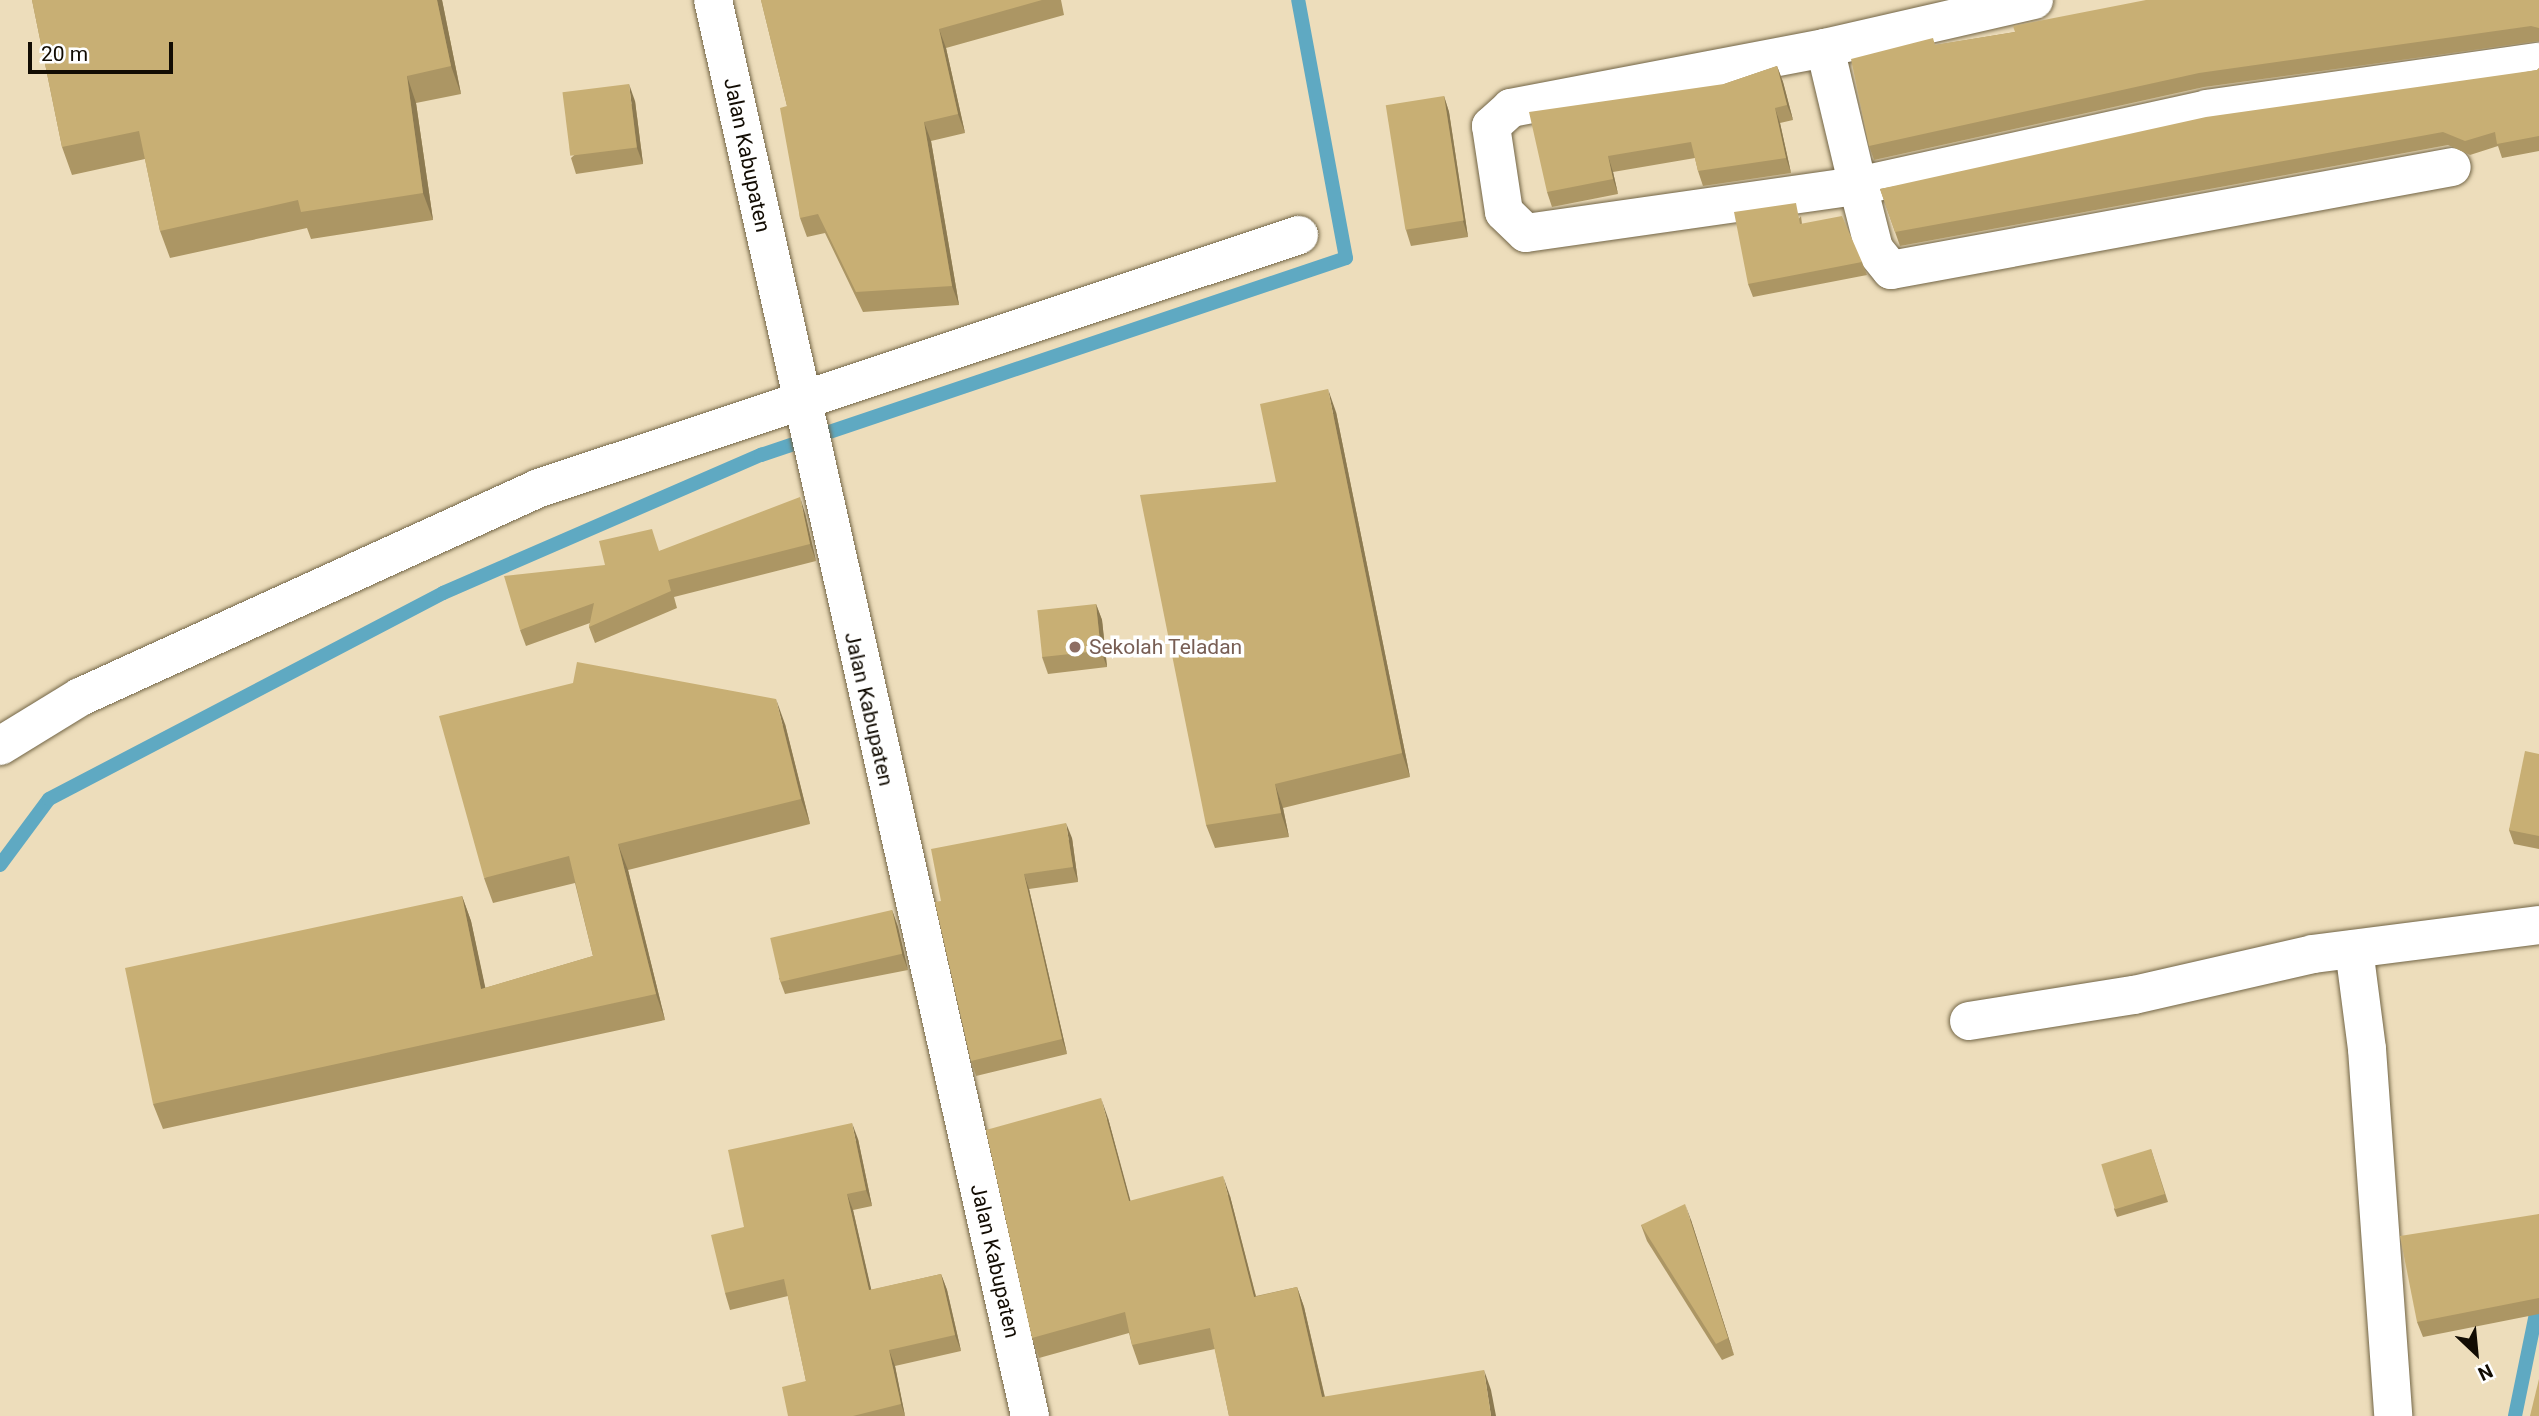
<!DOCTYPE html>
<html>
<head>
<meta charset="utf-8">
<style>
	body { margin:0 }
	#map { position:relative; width:2539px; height:1416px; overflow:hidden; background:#edddbb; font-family:Roboto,sans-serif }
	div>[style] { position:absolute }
	.stream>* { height:14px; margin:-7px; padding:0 7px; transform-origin:7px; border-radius:7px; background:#5fa9c2 }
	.roads { filter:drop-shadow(0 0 2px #726546) drop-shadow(0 0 2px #726546) }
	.minor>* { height:38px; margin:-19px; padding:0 19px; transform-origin:19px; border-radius:19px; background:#fff }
	.secondary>* { height:38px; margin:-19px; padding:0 19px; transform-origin:19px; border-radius:19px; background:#fff }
	.wall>* { inset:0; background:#ac9664 }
	.shaded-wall>* { inset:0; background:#8c7a51 }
	.building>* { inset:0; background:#c8af74; transform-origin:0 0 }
	.dots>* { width:19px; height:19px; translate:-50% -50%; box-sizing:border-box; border:4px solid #fff; border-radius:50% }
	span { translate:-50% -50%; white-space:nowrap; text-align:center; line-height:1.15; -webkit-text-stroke:7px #fff; paint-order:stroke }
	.street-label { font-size:21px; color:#120c03 }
	.education-label { font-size:21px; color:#785e54 }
	.left { translate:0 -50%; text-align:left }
	.north { position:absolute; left:2441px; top:1318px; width:70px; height:70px; -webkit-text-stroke:5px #fff; paint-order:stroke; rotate:154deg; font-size:19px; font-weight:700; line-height:28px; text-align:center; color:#120c03 }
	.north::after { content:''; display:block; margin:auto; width:24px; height:32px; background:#120c03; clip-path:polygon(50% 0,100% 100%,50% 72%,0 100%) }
	.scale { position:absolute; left:28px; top:42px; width:145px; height:32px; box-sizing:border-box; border:4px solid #120c03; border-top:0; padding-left:9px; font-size:21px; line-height:24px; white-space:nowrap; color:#120c03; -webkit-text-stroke:5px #fff; paint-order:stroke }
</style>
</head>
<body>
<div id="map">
	<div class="stream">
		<div style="left:0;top:865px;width:82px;rotate:-53.4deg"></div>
		<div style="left:49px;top:799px;width:445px;rotate:-27.6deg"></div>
		<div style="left:443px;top:593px;width:347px;rotate:-23.5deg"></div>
		<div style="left:761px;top:455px;width:617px;rotate:-18.61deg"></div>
		<div style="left:1346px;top:258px;width:262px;rotate:-100.5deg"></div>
		<div style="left:2515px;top:1416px;width:119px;rotate:-78.4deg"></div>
	</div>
	<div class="roads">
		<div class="minor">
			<div style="left:2034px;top:0;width:214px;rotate:167.1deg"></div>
			<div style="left:1825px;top:48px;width:142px;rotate:76.6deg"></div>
			<div style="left:1858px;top:186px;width:357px;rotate:-12.4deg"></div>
			<div style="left:2207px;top:109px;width:335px;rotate:-8.1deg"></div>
			<div style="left:1825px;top:48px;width:320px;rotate:169.2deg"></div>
			<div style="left:1511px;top:108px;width:27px;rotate:138deg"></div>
			<div style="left:1491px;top:126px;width:87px;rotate:81.4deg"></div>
			<div style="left:1504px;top:212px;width:30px;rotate:44deg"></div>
			<div style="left:1526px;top:233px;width:335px;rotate:-8.1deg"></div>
			<div style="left:1858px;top:186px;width:65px;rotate:75.7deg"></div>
			<div style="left:1874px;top:249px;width:27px;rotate:51deg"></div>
			<div style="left:1891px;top:270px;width:570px;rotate:-10.4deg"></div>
			<div style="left:0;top:746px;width:94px;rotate:-31.5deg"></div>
			<div style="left:80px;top:697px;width:504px;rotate:-24.48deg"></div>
			<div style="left:539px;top:488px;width:801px;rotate:-18.41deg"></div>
			<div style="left:2354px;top:949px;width:101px;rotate:82.6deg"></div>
			<div style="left:2367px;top:1049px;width:368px;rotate:85.9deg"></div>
			<div style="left:1969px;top:1021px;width:167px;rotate:-9deg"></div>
			<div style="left:2134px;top:995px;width:184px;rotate:-12.9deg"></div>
			<div style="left:2313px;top:954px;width:228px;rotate:-7.3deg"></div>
		</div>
		<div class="secondary">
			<div style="left:713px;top:0;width:1451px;rotate:77.38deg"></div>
		</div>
	</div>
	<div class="wall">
		<div style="clip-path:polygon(32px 0,442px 0,461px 94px,416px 103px,433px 220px,311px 239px,307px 228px,170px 258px,160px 231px,145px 159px,72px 175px,62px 147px)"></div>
		<div style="clip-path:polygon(761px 0,1061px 0,1064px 15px,946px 48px,965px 133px,931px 141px,959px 305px,863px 312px,825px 233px,807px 237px,800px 218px,787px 106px)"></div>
		<div style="clip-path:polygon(2539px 0,2539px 41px,2204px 87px,1874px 160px,1869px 146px,1936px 45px,2015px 32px)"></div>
		<div style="clip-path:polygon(1777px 66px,1783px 82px,1793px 120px,1780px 123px,1791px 173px,1703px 186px,1698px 171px,1695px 158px,1613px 172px,1618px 194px,1552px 207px,1547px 192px,1724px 84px)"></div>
		<div style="clip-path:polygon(2539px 68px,2539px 151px,2502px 158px,2498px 146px,2470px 155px,2448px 145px,1900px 246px,1880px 189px,2537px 70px)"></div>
		<div style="clip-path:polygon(1444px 96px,1449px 112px,1468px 237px,1411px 246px,1406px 230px)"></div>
		<div style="clip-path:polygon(635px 101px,643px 164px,576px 174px,571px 158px)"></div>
		<div style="clip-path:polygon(1801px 216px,1802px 224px,1862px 262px,1867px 275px,1753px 297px,1748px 284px)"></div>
		<div style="clip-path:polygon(1336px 412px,1410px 777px,1283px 808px,1289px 837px,1215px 848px,1206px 825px,1276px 482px)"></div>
		<div style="clip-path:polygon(805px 513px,816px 561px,674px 597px,677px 608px,595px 643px,589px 627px,590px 623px,526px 646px,520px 630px,660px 551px)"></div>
		<div style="clip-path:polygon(1096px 604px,1102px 620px,1107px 667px,1048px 674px,1042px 657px)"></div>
		<div style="clip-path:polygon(785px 724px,810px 824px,628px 870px,665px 1020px,163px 1129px,153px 1104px,462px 896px,471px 921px,485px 988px,593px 956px,575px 883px,493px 903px,484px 878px)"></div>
		<div style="clip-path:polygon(2539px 754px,2539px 849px,2514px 844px,2509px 830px)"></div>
		<div style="clip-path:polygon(1072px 838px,1078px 882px,1029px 889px,1067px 1054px,976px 1076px,971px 1061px,941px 901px)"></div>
		<div style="clip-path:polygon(892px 910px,898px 927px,908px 970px,785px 994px,779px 978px)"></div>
		<div style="clip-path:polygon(1108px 1118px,1130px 1201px,1230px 1196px,1256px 1296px,1297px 1287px,1304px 1307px,1325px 1397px,1491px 1390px,1229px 1416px,1215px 1349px,1139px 1365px,1132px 1345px,1129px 1333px,1039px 1358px,1032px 1338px)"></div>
		<div style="clip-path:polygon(858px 1139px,872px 1206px,853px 1210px,871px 1290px,941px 1274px,947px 1290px,961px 1351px,895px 1366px,905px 1416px,788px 1416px,806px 1381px,788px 1296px,730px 1310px,725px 1293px,744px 1227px)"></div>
		<div style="clip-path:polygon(2151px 1149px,2168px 1202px,2117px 1217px,2114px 1209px)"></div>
		<div style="clip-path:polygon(2539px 1214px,2539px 1314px,2423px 1337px,2417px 1322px)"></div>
		<div style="clip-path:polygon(1691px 1220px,1734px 1355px,1722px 1360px,1647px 1241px,1641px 1225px)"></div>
	</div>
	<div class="shaded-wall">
		<div style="clip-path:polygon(437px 0,442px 0,461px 94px,451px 66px)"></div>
		<div style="clip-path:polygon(939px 29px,946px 48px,965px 133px,958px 114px)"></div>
		<div style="clip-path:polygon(1777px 66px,1783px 82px,1793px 120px,1787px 105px)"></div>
		<div style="clip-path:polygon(407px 76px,416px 103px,433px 220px,423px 193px)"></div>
		<div style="clip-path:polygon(629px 84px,635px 101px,643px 164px,637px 148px)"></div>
		<div style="clip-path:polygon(1444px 96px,1449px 112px,1468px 237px,1463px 221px)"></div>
		<div style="clip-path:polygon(1775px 108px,1780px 123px,1791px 173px,1786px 158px)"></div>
		<div style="clip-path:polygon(924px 122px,931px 141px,959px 305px,952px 286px)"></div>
		<div style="clip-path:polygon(1608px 156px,1613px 172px,1618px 194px,1613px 179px)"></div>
		<div style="clip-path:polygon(1328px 389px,1336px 412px,1410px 777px,1402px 753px)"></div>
		<div style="clip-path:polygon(800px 497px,805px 513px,816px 561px,810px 544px)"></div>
		<div style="clip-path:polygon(1096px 604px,1102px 620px,1107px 667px,1101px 651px)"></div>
		<div style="clip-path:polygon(776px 699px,785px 724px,810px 824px,801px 799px)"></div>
		<div style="clip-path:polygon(1275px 784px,1283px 808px,1289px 837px,1281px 813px)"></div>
		<div style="clip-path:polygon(1066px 823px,1072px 838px,1078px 882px,1073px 867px)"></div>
		<div style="clip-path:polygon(618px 844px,628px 870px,665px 1020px,656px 994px)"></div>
		<div style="clip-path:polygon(1024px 874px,1029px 889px,1067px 1054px,1062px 1039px)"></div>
		<div style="clip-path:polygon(462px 896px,471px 921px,491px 1014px,481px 989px)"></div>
		<div style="clip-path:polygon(892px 910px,898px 927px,908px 970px,902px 954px)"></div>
		<div style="clip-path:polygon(1101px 1098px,1108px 1118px,1136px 1221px,1129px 1201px)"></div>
		<div style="clip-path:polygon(852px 1123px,858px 1139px,872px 1206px,866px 1190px)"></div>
		<div style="clip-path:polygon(1223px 1176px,1230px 1196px,1261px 1317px,1254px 1297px)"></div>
		<div style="clip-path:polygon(847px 1194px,853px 1210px,875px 1306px,869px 1290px)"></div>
		<div style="clip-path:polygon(1685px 1204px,1691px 1220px,1734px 1355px,1728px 1338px)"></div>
		<div style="clip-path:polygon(941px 1274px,947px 1290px,961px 1351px,955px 1335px)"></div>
		<div style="clip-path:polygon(1297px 1287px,1304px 1307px,1329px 1416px,1322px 1397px)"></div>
		<div style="clip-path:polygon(889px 1350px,895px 1366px,905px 1416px,901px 1404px)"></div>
		<div style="clip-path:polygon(1484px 1370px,1491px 1390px,1496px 1416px,1491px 1416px)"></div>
	</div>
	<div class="building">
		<div style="clip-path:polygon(32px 0,437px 0,451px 66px,407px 76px,423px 193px,301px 212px,298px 200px,160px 231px,139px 131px,62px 147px)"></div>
		<div style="clip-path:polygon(761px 0,1042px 0,939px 29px,958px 114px,924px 122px,952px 286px,856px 292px,818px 214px,800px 218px,780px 108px,787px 106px)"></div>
		<div style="clip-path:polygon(2146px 0,2539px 0,2539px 28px,2531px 26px,2199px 73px,1869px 146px,1851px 59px,1933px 38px,1935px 45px,2015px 32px,2013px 26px)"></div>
		<div style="clip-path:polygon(1777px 66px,1787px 105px,1775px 108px,1786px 158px,1698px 171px,1691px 142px,1608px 156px,1613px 179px,1547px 192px,1529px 112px,1724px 84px)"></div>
		<div style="clip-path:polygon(2539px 68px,2539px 136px,2497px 144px,2495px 132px,2465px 141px,2443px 132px,1895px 232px,1880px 189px,2206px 117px,2537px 70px)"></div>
		<div style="left:629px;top:84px;width:64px;height:67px;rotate:83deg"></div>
		<div style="left:1444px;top:96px;width:126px;height:59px;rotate:81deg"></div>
		<div style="clip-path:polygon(1796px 203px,1800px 224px,1842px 216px,1862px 262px,1748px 284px,1734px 212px)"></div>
		<div style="clip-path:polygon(1328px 389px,1402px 753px,1275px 784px,1281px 813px,1206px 825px,1140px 495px,1276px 482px,1260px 404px)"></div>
		<div style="clip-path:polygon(800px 497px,810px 544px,668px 580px,671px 591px,589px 627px,594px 603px,520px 630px,504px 576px,605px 565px,599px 541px,652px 529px,659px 551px)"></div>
		<div style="left:1096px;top:604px;width:47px;height:59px;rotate:84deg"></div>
		<div style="clip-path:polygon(577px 662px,776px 699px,801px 799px,618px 844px,656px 994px,153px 1104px,125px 968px,462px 896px,481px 989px,593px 956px,569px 856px,484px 878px,439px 716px,573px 683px)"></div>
		<div style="clip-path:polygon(2525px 751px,2539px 754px,2539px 836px,2509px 830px)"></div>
		<div style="clip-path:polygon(1066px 823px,1073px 867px,1024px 874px,1062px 1039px,971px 1061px,935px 902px,941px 901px,931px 849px)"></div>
		<div style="left:892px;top:910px;width:45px;height:125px;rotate:77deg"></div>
		<div style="clip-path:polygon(1101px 1098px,1129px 1201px,1223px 1176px,1254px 1297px,1297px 1287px,1322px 1397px,1484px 1370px,1491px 1416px,1229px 1416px,1210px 1328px,1132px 1345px,1125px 1312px,1032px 1338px,986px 1130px)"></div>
		<div style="clip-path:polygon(852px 1123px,866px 1190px,847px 1194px,869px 1290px,941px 1274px,955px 1335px,889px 1350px,901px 1404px,853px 1416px,788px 1416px,782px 1387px,806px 1381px,784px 1279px,725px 1293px,711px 1235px,744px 1227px,728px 1150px)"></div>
		<div style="left:2151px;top:1149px;width:47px;height:52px;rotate:73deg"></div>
		<div style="clip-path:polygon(1685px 1204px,1728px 1338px,1716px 1344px,1641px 1225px)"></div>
		<div style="clip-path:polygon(2539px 1214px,2539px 1298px,2417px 1322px,2400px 1236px)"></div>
		<div style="clip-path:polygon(2539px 1379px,2539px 1416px,2530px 1416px)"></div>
	</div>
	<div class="dots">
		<div style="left:1075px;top:647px;background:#8d6e63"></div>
	</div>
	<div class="street-label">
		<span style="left:747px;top:155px;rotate:78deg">Jalan Kabupaten</span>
		<span style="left:869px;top:709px;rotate:77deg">Jalan Kabupaten</span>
		<span style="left:995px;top:1261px;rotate:77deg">Jalan Kabupaten</span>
	</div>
	<div class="education-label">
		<span class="left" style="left:1089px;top:647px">Sekolah Teladan</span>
	</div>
	<div class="north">N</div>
	<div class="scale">20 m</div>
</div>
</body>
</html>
